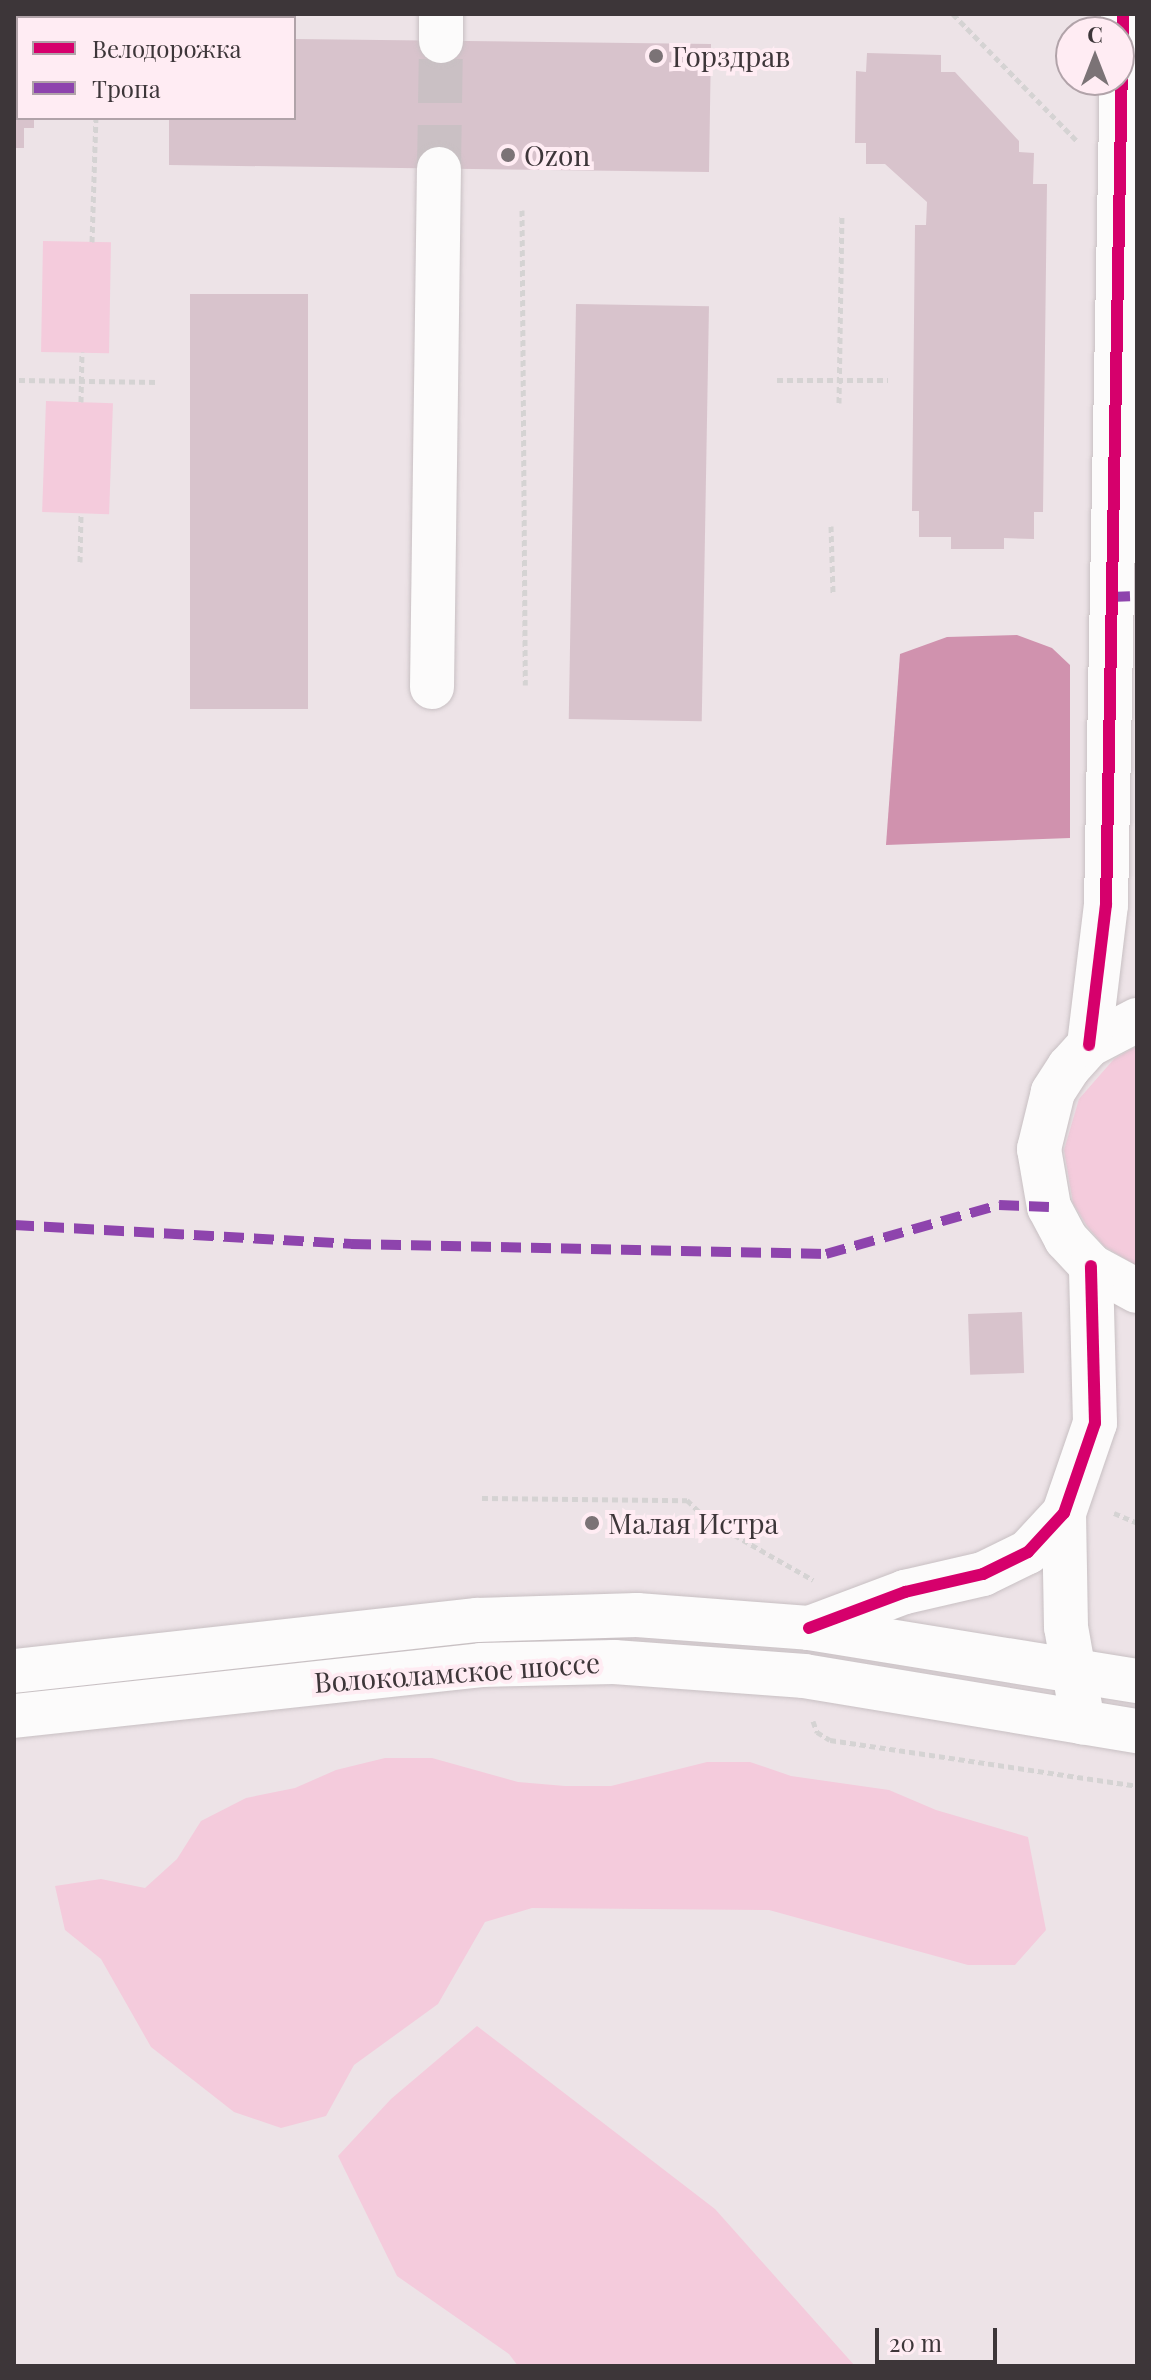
<!DOCTYPE html>
<html>
<head>
<meta charset="utf-8">
<style>
	body { margin:0 }
	#map { position:relative; width:1151px; height:2380px; overflow:hidden; background:#ede3e7; font-family:"Playfair Display",serif }
	div>[style] { position:absolute }
	.green>* { inset:0; background:#f4cbdc; transform-origin:0 0 }
	.water>* { inset:0; background:#d092ae }
	.building>* { inset:0; background:#d8c3cc; transform-origin:0 0 }
	.minor-tunnel>* { height:44px; margin-top:-22px; transform-origin:0; background:repeating-linear-gradient(90deg,#cac0c4 0 44px,transparent 0 66px) }
	.path>* { height:5px; margin-top:-2.5px; transform-origin:0; background:repeating-linear-gradient(90deg,#d5d3d3 0 6px,transparent 0 10px) }
	.roads { filter:drop-shadow(0 0 2px #c8c0c3) drop-shadow(0 0 2px #c8c0c3) }
	.minor>* { height:44px; margin:-22px; padding:0 22px; transform-origin:22px; border-radius:22px; background:#fcfbfb }
	.major>* { height:44px; margin:-22px; padding:0 22px; transform-origin:22px; border-radius:22px; background:#fcfbfb }
	.quiet>* { height:10px; margin-top:-5px; transform-origin:0; background:repeating-linear-gradient(90deg,#8e44ad 0 20px,transparent 0 30px) }
	.cycleway>* { height:12px; margin:-6px; padding:0 6px; transform-origin:6px; border-radius:6px; background:#d6006c }
	.dots>* { width:22px; height:22px; translate:-50% -50%; box-sizing:border-box; border:4px solid #ffecf3; border-radius:50% }
	span { translate:-50% -50%; white-space:nowrap; text-align:center; line-height:1.15; -webkit-text-stroke:8px #ffecf3; paint-order:stroke }
	.poi-label { font-size:28px; color:#3d3639 }
	.left { translate:0 -50%; text-align:left }
	.street-label { font-size:28px; color:#3d3639 }
	.frame { position:absolute; inset:0; border:16px solid #3d3639; pointer-events:none }
	.legend { position:absolute; left:16px; top:16px; width:280px; height:104px; box-sizing:border-box; background:#ffecf3; border:2px solid #b1a3a9; margin:0; padding:10px 14px; list-style:none; font-size:24px; color:#3d3639 }
	.legend li { display:flex; align-items:center; gap:16px; height:40px }
	.legend b { width:40px; border:2px solid #b1a3a9 }
	.north { position:absolute; left:1055px; top:16px; width:80px; height:80px; box-sizing:border-box; background:#ffecf3; border:2px solid #b1a3a9; border-radius:50%; rotate:0deg; font-size:22px; font-weight:700; line-height:32px; text-align:center; color:#3d3639 }
	.north::after { content:''; display:block; margin:auto; width:28px; height:36px; background:#7b7376; clip-path:polygon(50% 0,100% 100%,50% 72%,0 100%) }
	.scale { position:absolute; left:875px; top:2328px; width:122px; height:36px; box-sizing:border-box; border:4px solid #3d3639; border-top:0; padding-left:10px; font-size:24px; line-height:28px; white-space:nowrap; color:#3d3639; -webkit-text-stroke:6px #ffecf3; paint-order:stroke }
</style>
</head>
<body>
<div id="map">
	<div class="green">
		<div style="left:43px;top:241px;width:68px;height:111px;rotate:1deg"></div>
		<div style="left:46px;top:401px;width:67px;height:111px;rotate:2deg"></div>
		<div style="clip-path:polygon(1137px 1046px,1137px 1266px,1104px 1246px,1087px 1226px,1073px 1203px,1064px 1150px,1079px 1099px,1114px 1059px)"></div>
		<div style="clip-path:polygon(385px 1758px,432px 1758px,518px 1782px,565px 1786px,611px 1786px,707px 1762px,750px 1762px,791px 1776px,889px 1790px,936px 1810px,1028px 1837px,1046px 1930px,1015px 1965px,968px 1965px,769px 1910px,532px 1908px,485px 1922px,438px 2004px,354px 2065px,326px 2116px,281px 2128px,234px 2112px,151px 2047px,101px 1959px,65px 1930px,55px 1886px,101px 1879px,145px 1888px,177px 1859px,201px 1821px,246px 1798px,295px 1788px,336px 1770px)"></div>
		<div style="clip-path:polygon(477px 2026px,715px 2209px,855px 2366px,518px 2366px,509px 2354px,397px 2276px,338px 2156px,391px 2099px)"></div>
	</div>
	<div class="water">
		<div style="clip-path:polygon(1017px 635px,1052px 648px,1070px 665px,1070px 838px,886px 845px,900px 654px,947px 637px)"></div>
	</div>
	<div class="building">
		<div style="clip-path:polygon(14px 38px,18px 118px,34px 118px,34px 128px,24px 128px,24px 148px,14px 148px)"></div>
		<div style="clip-path:polygon(294px 39px,711px 44px,709px 172px,169px 165px,169px 118px,294px 118px)"></div>
		<div style="clip-path:polygon(867px 53px,941px 55px,941px 72px,955px 72px,1019px 141px,1019px 152px,1034px 153px,1033px 184px,1047px 184px,1043px 512px,1034px 512px,1034px 539px,1004px 538px,1004px 549px,951px 549px,951px 537px,919px 537px,919px 511px,912px 511px,915px 225px,926px 225px,927px 202px,885px 164px,866px 164px,866px 143px,855px 143px,856px 71px,866px 72px)"></div>
		<div style="left:190px;top:294px;width:118px;height:415px"></div>
		<div style="left:576px;top:304px;width:133px;height:415px;rotate:1deg"></div>
		<div style="left:1022px;top:1312px;width:61px;height:54px;rotate:88deg"></div>
	</div>
	<div class="minor-tunnel">
		<div style="left:439px;top:169px;width:128px;rotate:-89.1deg"></div>
	</div>
	<div class="path">
		<div style="left:953px;top:14px;width:179px;rotate:45.7deg"></div>
		<div style="left:100px;top:18px;width:4px;rotate:-90deg"></div>
		<div style="left:522px;top:210px;width:475px;rotate:89.6deg"></div>
		<div style="left:92px;top:242px;width:124px;rotate:-88.2deg"></div>
		<div style="left:19px;top:380px;width:140px;rotate:0.8deg"></div>
		<div style="left:777px;top:380px;width:111px"></div>
		<div style="left:81px;top:402px;width:50px;rotate:-88.9deg"></div>
		<div style="left:839px;top:403px;width:189px;rotate:-89.1deg"></div>
		<div style="left:831px;top:526px;width:67px;rotate:88.3deg"></div>
		<div style="left:80px;top:562px;width:49px;rotate:-88.8deg"></div>
		<div style="left:482px;top:1498px;width:205px;rotate:0.6deg"></div>
		<div style="left:687px;top:1500px;width:29px;rotate:44deg"></div>
		<div style="left:708px;top:1520px;width:121px;rotate:29.7deg"></div>
		<div style="left:1114px;top:1513px;width:25px;rotate:23deg"></div>
		<div style="left:813px;top:1721px;width:12px;rotate:70deg"></div>
		<div style="left:817px;top:1732px;width:15px;rotate:32deg"></div>
		<div style="left:830px;top:1740px;width:310px;rotate:8.5deg"></div>
	</div>
	<div class="roads">
		<div class="minor">
			<div style="left:441px;top:41px;width:27px;rotate:-90deg"></div>
			<div style="left:432px;top:687px;width:518px;rotate:-89.23deg"></div>
			<div style="left:1137px;top:1020px;width:54px;rotate:152.5deg"></div>
			<div style="left:1089px;top:1045px;width:30px;rotate:132deg"></div>
			<div style="left:1069px;top:1067px;width:30px;rotate:123deg"></div>
			<div style="left:1053px;top:1092px;width:59px;rotate:103.8deg"></div>
			<div style="left:1039px;top:1149px;width:59px;rotate:80.2deg"></div>
			<div style="left:1049px;top:1207px;width:36px;rotate:62deg"></div>
			<div style="left:1066px;top:1239px;width:37px;rotate:47deg"></div>
			<div style="left:1091px;top:1266px;width:52px;rotate:28.5deg"></div>
			<div style="left:1089px;top:1045px;width:141px;rotate:-83.1deg"></div>
			<div style="left:1106px;top:905px;width:891px;rotate:-88.91deg"></div>
			<div style="left:1064px;top:1513px;width:114px;rotate:89deg"></div>
			<div style="left:1066px;top:1627px;width:97px;rotate:79.9deg"></div>
			<div style="left:809px;top:1628px;width:103px;rotate:-20.6deg"></div>
			<div style="left:905px;top:1592px;width:80px;rotate:-13deg"></div>
			<div style="left:983px;top:1574px;width:50px;rotate:-26.1deg"></div>
			<div style="left:1028px;top:1552px;width:53px;rotate:-47.3deg"></div>
			<div style="left:1064px;top:1513px;width:95px;rotate:-71deg"></div>
			<div style="left:1095px;top:1423px;width:157px;rotate:-91.5deg"></div>
		</div>
		<div class="major">
			<div style="left:14px;top:1671px;width:466px;rotate:-6.3deg"></div>
			<div style="left:477px;top:1620px;width:160px;rotate:-1.8deg"></div>
			<div style="left:637px;top:1615px;width:172px;rotate:4.3deg"></div>
			<div style="left:809px;top:1628px;width:332px;rotate:9.2deg"></div>
			<div style="left:14px;top:1716px;width:470px;rotate:-6.2deg"></div>
			<div style="left:481px;top:1665px;width:133px;rotate:-1.3deg"></div>
			<div style="left:614px;top:1662px;width:191px;rotate:4.2deg"></div>
			<div style="left:804px;top:1676px;width:338px;rotate:9.4deg"></div>
		</div>
	</div>
	<div class="quiet">
		<div style="left:1110px;top:597px;width:27px;rotate:-2deg"></div>
		<div style="left:14px;top:1225px;width:338px;rotate:3.2deg"></div>
		<div style="left:351px;top:1244px;width:475px;rotate:1.2deg"></div>
		<div style="left:826px;top:1254px;width:180px;rotate:-15.8deg"></div>
		<div style="left:999px;top:1205px;width:50px;rotate:2.3deg"></div>
	</div>
	<div class="cycleway">
		<div style="left:1089px;top:1045px;width:141px;rotate:-83.1deg"></div>
		<div style="left:1106px;top:905px;width:891px;rotate:-88.91deg"></div>
		<div style="left:809px;top:1628px;width:103px;rotate:-20.6deg"></div>
		<div style="left:905px;top:1592px;width:80px;rotate:-13deg"></div>
		<div style="left:983px;top:1574px;width:50px;rotate:-26.1deg"></div>
		<div style="left:1028px;top:1552px;width:53px;rotate:-47.3deg"></div>
		<div style="left:1064px;top:1513px;width:95px;rotate:-71deg"></div>
		<div style="left:1095px;top:1423px;width:157px;rotate:-91.5deg"></div>
	</div>
	<div class="dots">
		<div style="left:656px;top:56px;background:#7b7376"></div>
		<div style="left:508px;top:155px;background:#7b7376"></div>
		<div style="left:592px;top:1523px;background:#7b7376"></div>
	</div>
	<div class="poi-label">
		<span class="left" style="left:672px;top:56px">Горздрав</span>
		<span class="left" style="left:524px;top:155px">Ozon</span>
		<span class="left" style="left:608px;top:1523px">Малая Истра</span>
	</div>
	<div class="street-label">
		<span style="left:457px;top:1672px;rotate:-4deg">Волоколамское шоссе</span>
	</div>
	<div class="frame"></div>
	<ul class="legend">
	<li><b style="height:10px;background:#d6006c"></b>Велодорожка</li>
	<li><b style="height:10px;background:#8e44ad"></b>Тропа</li>
	</ul>
	<div class="north">С</div>
	<div class="scale">20 m</div>
</div>
</body>
</html>
